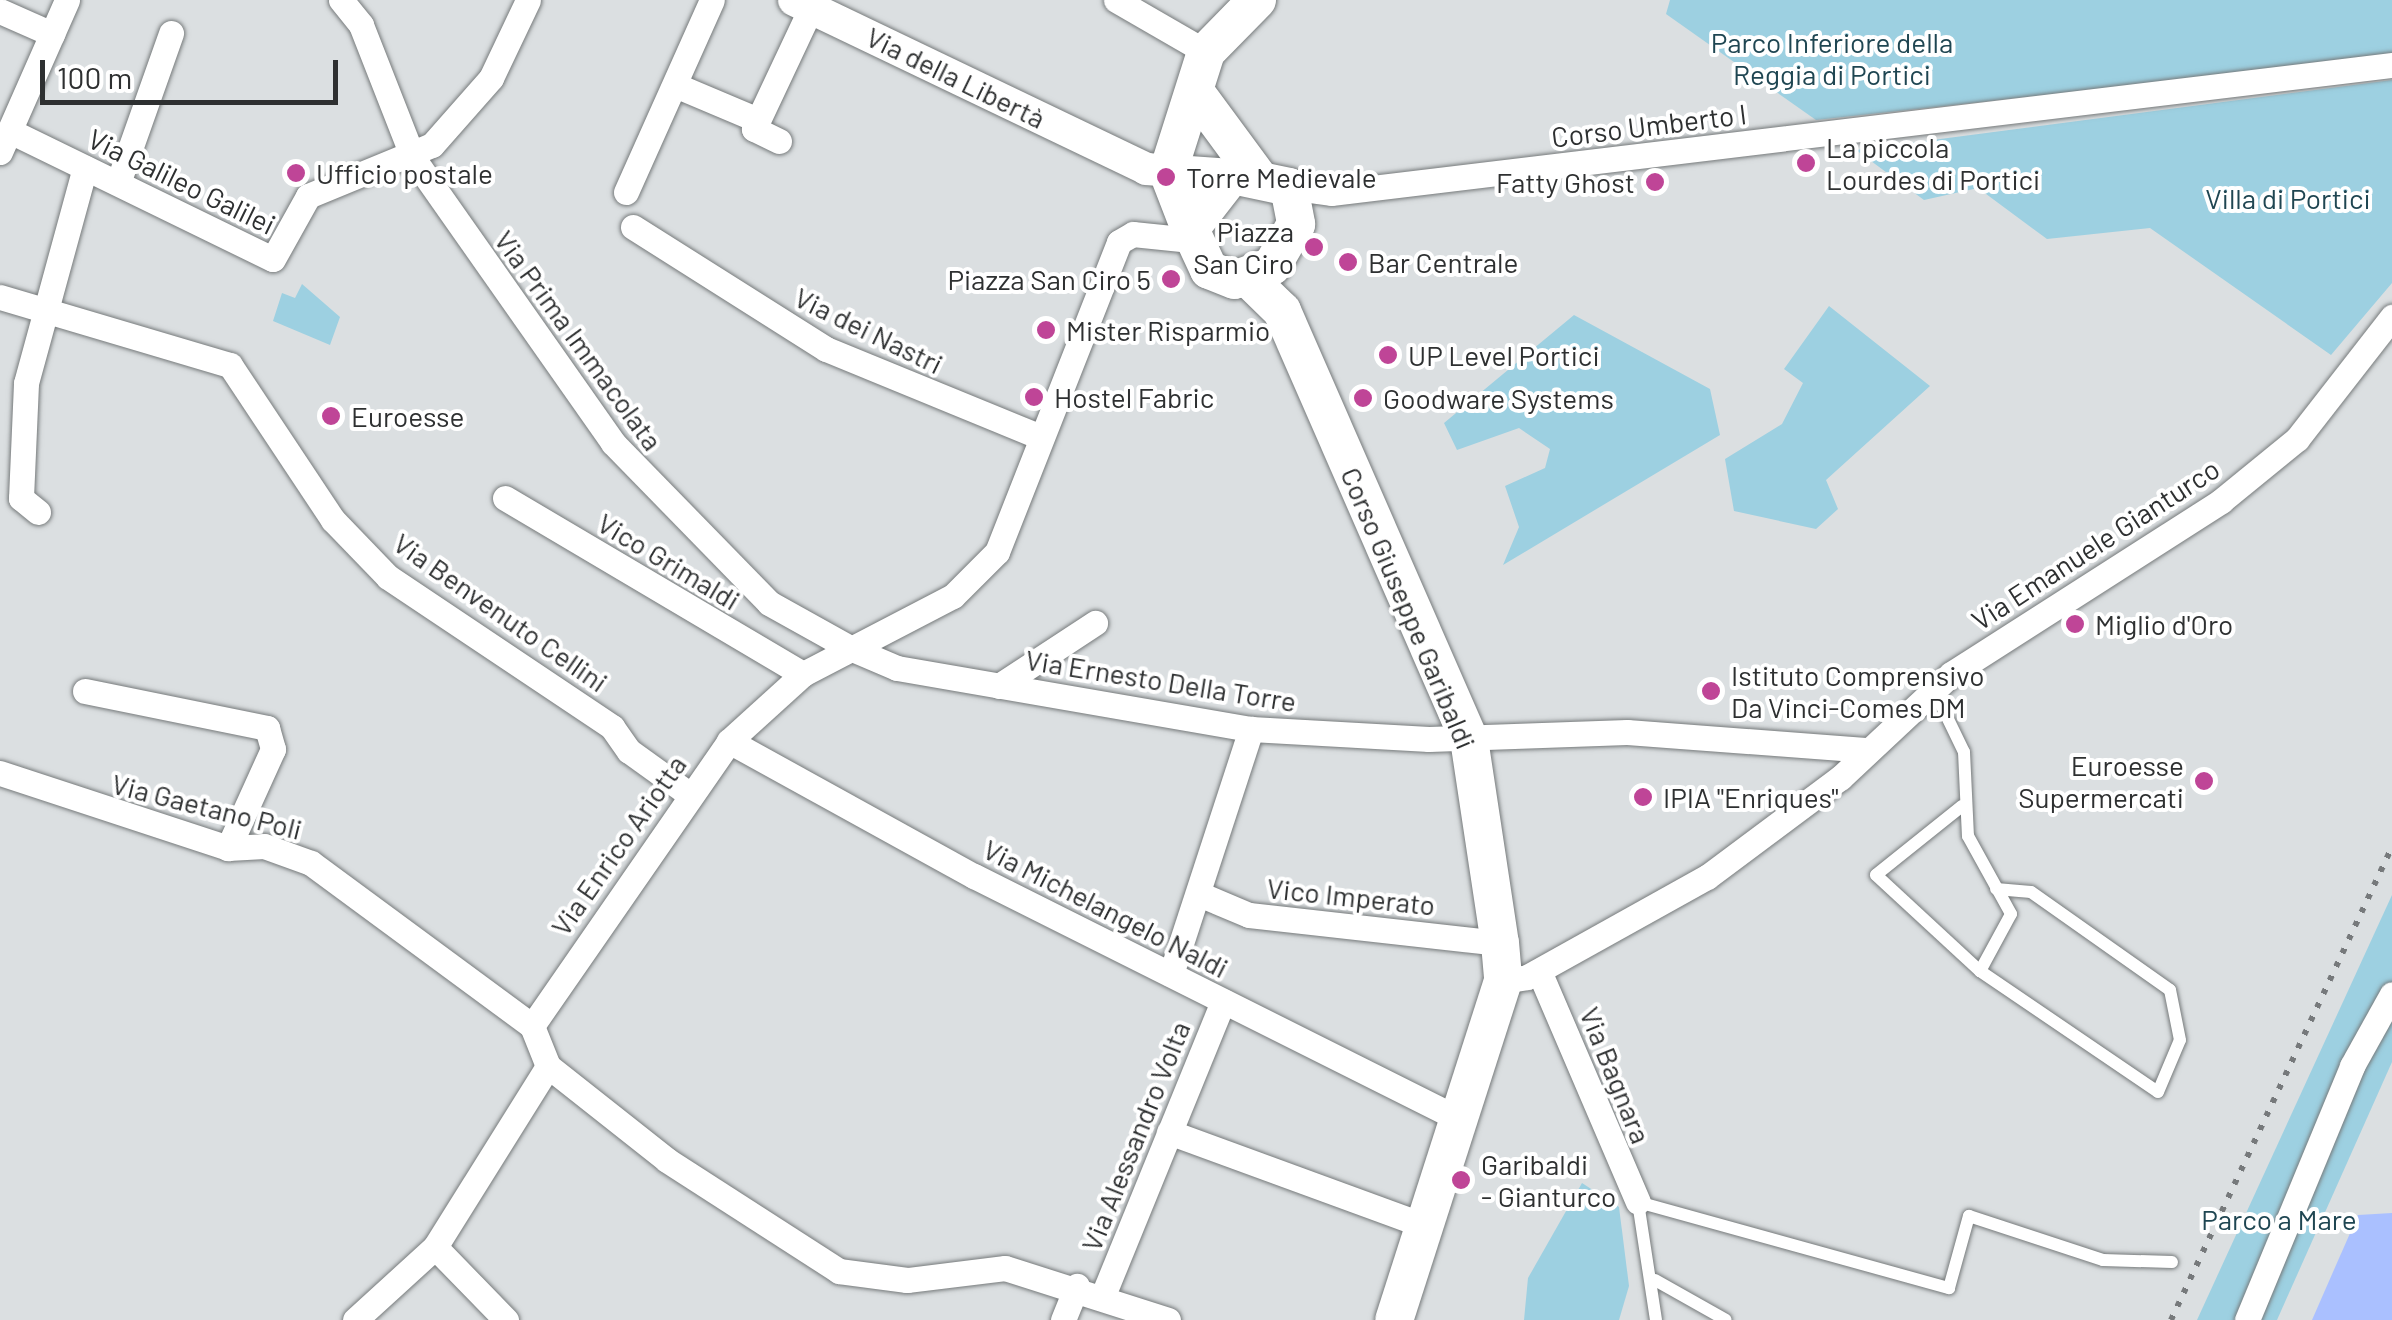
<!DOCTYPE html>
<html>
<head>
<meta charset="utf-8">
<style>
	body { margin:0 }
	#map { position:relative; width:2392px; height:1320px; overflow:hidden; background:#dbdfe1; font-family:Barlow,sans-serif }
	div>[style] { position:absolute }
	.green>* { inset:0; background:#9dd0e1 }
	.water>* { inset:0; background:#aac0ff }
	.roads { filter:drop-shadow(0 0 2px #767a7b) drop-shadow(0 0 2px #767a7b) }
	.lane>* { height:12px; margin:-6px; padding:0 6px; transform-origin:6px; border-radius:6px; background:#fff }
	.street>* { height:25px; margin:-12.5px; padding:0 12.5px; transform-origin:12.5px; border-radius:12.5px; background:#fff }
	.secondary>* { height:32px; margin:-16px; padding:0 16px; transform-origin:16px; border-radius:16px; background:#fff }
	.primary>* { height:38px; margin:-19px; padding:0 19px; transform-origin:19px; border-radius:19px; background:#fff }
	.rail>* { height:6px; margin-top:-3px; transform-origin:0; background:repeating-linear-gradient(90deg,#76797b 0 5px,transparent 0 15px) }
	.dots>* { width:28px; height:28px; translate:-50% -50%; box-sizing:border-box; border:5px solid #fff; border-radius:50% }
	span { translate:-50% -50%; white-space:nowrap; text-align:center; line-height:1.15; -webkit-text-stroke:8px #fff; paint-order:stroke }
	.park-label { font-size:28px; color:#1f4652 }
	.street-label { font-size:28px; color:#2e3031 }
	.poi-label { font-size:28px; color:#2e3031 }
	.left { translate:0 -50%; text-align:left }
	.right { translate:-100% -50%; text-align:right }
	.scale { position:absolute; left:40px; top:60px; width:298px; height:45px; box-sizing:border-box; border:5px solid #2e3031; border-top:0; padding-left:12px; font-size:30px; line-height:35px; white-space:nowrap; color:#2e3031; -webkit-text-stroke:8px #fff; paint-order:stroke }
</style>
</head>
<body>
<div id="map">
	<div class="green">
		<div style="clip-path:polygon(1670px 0,2392px 0,2392px 57px,1816px 120px,1666px 14px)"></div>
		<div style="clip-path:polygon(2392px 80px,2392px 283px,2331px 355px,2150px 228px,2047px 239px,1978px 188px,1924px 200px,1856px 150px)"></div>
		<div style="clip-path:polygon(302px 284px,340px 317px,330px 345px,273px 321px,282px 293px,295px 298px)"></div>
		<div style="clip-path:polygon(1829px 306px,1930px 386px,1826px 480px,1838px 509px,1816px 529px,1734px 511px,1725px 459px,1782px 424px,1803px 383px,1784px 369px)"></div>
		<div style="clip-path:polygon(1574px 315px,1710px 389px,1720px 435px,1503px 565px,1519px 527px,1505px 486px,1545px 468px,1550px 449px,1519px 428px,1457px 450px,1444px 423px)"></div>
		<div style="clip-path:polygon(2392px 895px,2392px 1062px,2277px 1320px,2197px 1320px)"></div>
		<div style="clip-path:polygon(1582px 1183px,1619px 1207px,1629px 1286px,1619px 1320px,1524px 1320px,1528px 1278px)"></div>
	</div>
	<div class="water">
		<div style="clip-path:polygon(2392px 1213px,2392px 1320px,2312px 1320px,2358px 1215px)"></div>
	</div>
	<div class="roads">
		<div class="lane">
			<div style="left:1934px;top:690px;width:69px;rotate:64.2deg"></div>
			<div style="left:1964px;top:752px;width:84px;rotate:87.3deg"></div>
			<div style="left:1968px;top:836px;width:89px;rotate:61.1deg"></div>
			<div style="left:2011px;top:914px;width:65px;rotate:118.5deg"></div>
			<div style="left:1962px;top:806px;width:110px;rotate:141.3deg"></div>
			<div style="left:1876px;top:875px;width:142px;rotate:42.7deg"></div>
			<div style="left:1980px;top:971px;width:215px;rotate:34.2deg"></div>
			<div style="left:2158px;top:1092px;width:56px;rotate:-67.1deg"></div>
			<div style="left:2180px;top:1040px;width:51px;rotate:-101.3deg"></div>
			<div style="left:2170px;top:990px;width:170px;rotate:-144.8deg"></div>
			<div style="left:2031px;top:892px;width:35px;rotate:-175deg"></div>
			<div style="left:1655px;top:1280px;width:81px;rotate:29.4deg"></div>
			<div style="left:1656px;top:1320px;width:119px;rotate:-98.7deg"></div>
			<div style="left:1638px;top:1202px;width:323px;rotate:15.5deg"></div>
			<div style="left:1949px;top:1288px;width:75px;rotate:-74.5deg"></div>
			<div style="left:1969px;top:1216px;width:141px;rotate:18.2deg"></div>
			<div style="left:2103px;top:1260px;width:69px;rotate:1.7deg"></div>
		</div>
		<div class="street">
			<div style="left:341px;top:0;width:32px;rotate:51deg"></div>
			<div style="left:361px;top:25px;width:143px;rotate:68.6deg"></div>
			<div style="left:413px;top:158px;width:348px;rotate:54.9deg"></div>
			<div style="left:613px;top:443px;width:223px;rotate:45.7deg"></div>
			<div style="left:769px;top:603px;width:93px;rotate:29.1deg"></div>
			<div style="left:850px;top:648px;width:51px;rotate:23.1deg"></div>
			<div style="left:897px;top:668px;width:359px;rotate:9.8deg"></div>
			<div style="left:1251px;top:729px;width:178px;rotate:3.2deg"></div>
			<div style="left:1429px;top:739px;width:198px;rotate:-2deg"></div>
			<div style="left:1627px;top:732px;width:242px;rotate:4.3deg"></div>
			<div style="left:1116px;top:0;width:104px;rotate:30deg"></div>
			<div style="left:0;top:11px;width:57px;rotate:23.9deg"></div>
			<div style="left:675px;top:85px;width:90px;rotate:22.9deg"></div>
			<div style="left:10px;top:131px;width:292px;rotate:26deg"></div>
			<div style="left:273px;top:259px;width:72px;rotate:-60.9deg"></div>
			<div style="left:308px;top:196px;width:134px;rotate:-22.4deg"></div>
			<div style="left:432px;top:145px;width:89px;rotate:-48.6deg"></div>
			<div style="left:491px;top:78px;width:86px;rotate:-64.6deg"></div>
			<div style="left:779px;top:141px;width:28px;rotate:-154deg"></div>
			<div style="left:754px;top:129px;width:134px;rotate:-64.8deg"></div>
			<div style="left:0;top:152px;width:166px;rotate:-66.2deg"></div>
			<div style="left:118px;top:183px;width:159px;rotate:-70.5deg"></div>
			<div style="left:1289px;top:187px;width:42px;rotate:8.1deg"></div>
			<div style="left:1331px;top:193px;width:1069px;rotate:-6.88deg"></div>
			<div style="left:626px;top:192px;width:210px;rotate:-65.9deg"></div>
			<div style="left:633px;top:227px;width:228px;rotate:32.3deg"></div>
			<div style="left:826px;top:349px;width:229px;rotate:22.3deg"></div>
			<div style="left:0;top:297px;width:240px;rotate:16.5deg"></div>
			<div style="left:230px;top:365px;width:186px;rotate:56.4deg"></div>
			<div style="left:333px;top:520px;width:79px;rotate:46deg"></div>
			<div style="left:388px;top:577px;width:270px;rotate:33.8deg"></div>
			<div style="left:612px;top:727px;width:29px;rotate:55deg"></div>
			<div style="left:629px;top:751px;width:70px;rotate:35.7deg"></div>
			<div style="left:505px;top:498px;width:346px;rotate:30.6deg"></div>
			<div style="left:38px;top:512px;width:22px;rotate:-141deg"></div>
			<div style="left:21px;top:498px;width:115px;rotate:-87.5deg"></div>
			<div style="left:26px;top:383px;width:223px;rotate:-74.7deg"></div>
			<div style="left:999px;top:686px;width:115px;rotate:-33.3deg"></div>
			<div style="left:85px;top:691px;width:186px;rotate:11.5deg"></div>
			<div style="left:267px;top:728px;width:22px;rotate:74deg"></div>
			<div style="left:273px;top:749px;width:109px;rotate:114.4deg"></div>
			<div style="left:729px;top:741px;width:280px;rotate:28.9deg"></div>
			<div style="left:974px;top:876px;width:545px;rotate:26.61deg"></div>
			<div style="left:0;top:773px;width:240px;rotate:18.2deg"></div>
			<div style="left:228px;top:848px;width:36px;rotate:-3deg"></div>
			<div style="left:264px;top:846px;width:50px;rotate:19.9deg"></div>
			<div style="left:311px;top:863px;width:275px;rotate:36.4deg"></div>
			<div style="left:1199px;top:894px;width:54px;rotate:22.8deg"></div>
			<div style="left:1249px;top:915px;width:253px;rotate:6.4deg"></div>
			<div style="left:1539px;top:971px;width:251px;rotate:66.8deg"></div>
			<div style="left:1171px;top:974px;width:258px;rotate:-71.9deg"></div>
			<div style="left:1503px;top:981px;width:24px;rotate:-9deg"></div>
			<div style="left:1527px;top:977px;width:206px;rotate:-29.1deg"></div>
			<div style="left:1707px;top:877px;width:166px;rotate:-36.7deg"></div>
			<div style="left:1840px;top:778px;width:152px;rotate:-43.1deg"></div>
			<div style="left:1951px;top:674px;width:321px;rotate:-32.6deg"></div>
			<div style="left:2221px;top:501px;width:98px;rotate:-39.2deg"></div>
			<div style="left:2297px;top:439px;width:155px;rotate:-52.1deg"></div>
			<div style="left:1169px;top:1132px;width:274px;rotate:20.1deg"></div>
			<div style="left:435px;top:1247px;width:102px;rotate:45.8deg"></div>
			<div style="left:1104px;top:1293px;width:315px;rotate:-67.8deg"></div>
			<div style="left:355px;top:1320px;width:108px;rotate:-42.4deg"></div>
			<div style="left:435px;top:1247px;width:213px;rotate:-58deg"></div>
			<div style="left:1063px;top:1320px;width:37px;rotate:-68deg"></div>
			<div style="left:1168px;top:1320px;width:171px;rotate:-162.3deg"></div>
			<div style="left:1005px;top:1268px;width:99px;rotate:173deg"></div>
			<div style="left:907px;top:1280px;width:69px;rotate:-172.5deg"></div>
			<div style="left:839px;top:1271px;width:205px;rotate:-147.2deg"></div>
			<div style="left:667px;top:1160px;width:152px;rotate:-141.7deg"></div>
			<div style="left:548px;top:1066px;width:43px;rotate:-111.8deg"></div>
			<div style="left:532px;top:1026px;width:346px;rotate:-55.3deg"></div>
			<div style="left:729px;top:741px;width:100px;rotate:-42.2deg"></div>
			<div style="left:803px;top:674px;width:169px;rotate:-27.5deg"></div>
			<div style="left:953px;top:596px;width:62px;rotate:-45deg"></div>
			<div style="left:997px;top:552px;width:333px;rotate:-68.5deg"></div>
			<div style="left:1119px;top:242px;width:16px;rotate:-30deg"></div>
			<div style="left:1133px;top:234px;width:58px;rotate:5.9deg"></div>
			<div style="left:2247px;top:1320px;width:275px;rotate:-67.5deg"></div>
			<div style="left:2352px;top:1066px;width:82px;rotate:-60.9deg"></div>
		</div>
		<div class="secondary">
			<div style="left:794px;top:0;width:390px;rotate:25.6deg"></div>
			<div style="left:1146px;top:169px;width:86px;rotate:4deg"></div>
		</div>
		<div class="primary">
			<div style="left:1199px;top:97px;width:99px;rotate:53.6deg"></div>
			<div style="left:1232px;top:175px;width:58px;rotate:11.9deg"></div>
			<div style="left:1289px;top:187px;width:38px;rotate:79deg"></div>
			<div style="left:1296px;top:224px;width:48px;rotate:119.7deg"></div>
			<div style="left:1272px;top:266px;width:40px;rotate:159.8deg"></div>
			<div style="left:1234px;top:280px;width:27px;rotate:-158deg"></div>
			<div style="left:1209px;top:270px;width:45px;rotate:-114.9deg"></div>
			<div style="left:1190px;top:229px;width:68px;rotate:-52.1deg"></div>
			<div style="left:1190px;top:229px;width:61px;rotate:-111.1deg"></div>
			<div style="left:1168px;top:172px;width:126px;rotate:-72.4deg"></div>
			<div style="left:1206px;top:52px;width:73px;rotate:-45.6deg"></div>
			<div style="left:1247px;top:277px;width:49px;rotate:44.2deg"></div>
			<div style="left:1282px;top:311px;width:467px;rotate:66.4deg"></div>
			<div style="left:1469px;top:739px;width:206px;rotate:81.4deg"></div>
			<div style="left:1500px;top:943px;width:38px;rotate:85deg"></div>
			<div style="left:1503px;top:981px;width:356px;rotate:107.8deg"></div>
		</div>
	</div>
	<div class="rail">
		<div style="left:2171px;top:1320px;width:522px;rotate:-64.96deg"></div>
	</div>
	<div class="dots">
		<div style="left:1806px;top:163px;background:#bf4597"></div>
		<div style="left:296px;top:173px;background:#bf4597"></div>
		<div style="left:1166px;top:177px;background:#bf4597"></div>
		<div style="left:1655px;top:182px;background:#bf4597"></div>
		<div style="left:1314px;top:247px;background:#bf4597"></div>
		<div style="left:1348px;top:262px;background:#bf4597"></div>
		<div style="left:1171px;top:279px;background:#bf4597"></div>
		<div style="left:1046px;top:330px;background:#bf4597"></div>
		<div style="left:1388px;top:355px;background:#bf4597"></div>
		<div style="left:1034px;top:397px;background:#bf4597"></div>
		<div style="left:1363px;top:398px;background:#bf4597"></div>
		<div style="left:331px;top:416px;background:#bf4597"></div>
		<div style="left:2075px;top:624px;background:#bf4597"></div>
		<div style="left:1711px;top:691px;background:#bf4597"></div>
		<div style="left:2204px;top:781px;background:#bf4597"></div>
		<div style="left:1643px;top:797px;background:#bf4597"></div>
		<div style="left:1461px;top:1180px;background:#bf4597"></div>
	</div>
	<div class="park-label">
		<span style="left:1832px;top:58px">Parco Inferiore della<br>Reggia di Portici</span>
		<span style="left:2288px;top:198px">Villa di Portici</span>
		<span style="left:2279px;top:1219px">Parco a Mare</span>
	</div>
	<div class="street-label">
		<span style="left:956px;top:77px;rotate:26deg">Via della Libertà</span>
		<span style="left:1649px;top:125px;rotate:-7deg">Corso Umberto I</span>
		<span style="left:182px;top:181px;rotate:26deg">Via Galileo Galilei</span>
		<span style="left:869px;top:330px;rotate:26deg">Via dei Nastri</span>
		<span style="left:579px;top:340px;rotate:54deg">Via Prima Immacolata</span>
		<span style="left:2095px;top:544px;rotate:-33deg">Via Emanuele Gianturco</span>
		<span style="left:669px;top:561px;rotate:31deg">Vico Grimaldi</span>
		<span style="left:1409px;top:608px;rotate:67deg">Corso Giuseppe Garibaldi</span>
		<span style="left:501px;top:612px;rotate:35deg">Via Benvenuto Cellini</span>
		<span style="left:1161px;top:680px;rotate:9deg">Via Ernesto Della Torre</span>
		<span style="left:207px;top:806px;rotate:14deg">Via Gaetano Poli</span>
		<span style="left:618px;top:845px;rotate:-55deg">Via Enrico Ariotta</span>
		<span style="left:1351px;top:896px;rotate:6deg">Vico Imperato</span>
		<span style="left:1106px;top:908px;rotate:27deg">Via Michelangelo Naldi</span>
		<span style="left:1616px;top:1075px;rotate:68deg">Via Bagnara</span>
		<span style="left:1135px;top:1136px;rotate:-68deg">Via Alessandro Volta</span>
	</div>
	<div class="poi-label">
		<span class="left" style="left:1826px;top:163px">La piccola<br>Lourdes di Portici</span>
		<span class="left" style="left:316px;top:173px">Ufficio postale</span>
		<span class="left" style="left:1186px;top:177px">Torre Medievale</span>
		<span class="right" style="left:1635px;top:182px">Fatty Ghost</span>
		<span class="right" style="left:1294px;top:247px">Piazza<br>San Ciro</span>
		<span class="left" style="left:1368px;top:262px">Bar Centrale</span>
		<span class="right" style="left:1151px;top:279px">Piazza San Ciro 5</span>
		<span class="left" style="left:1066px;top:330px">Mister Risparmio</span>
		<span class="left" style="left:1408px;top:355px">UP Level Portici</span>
		<span class="left" style="left:1054px;top:397px">Hostel Fabric</span>
		<span class="left" style="left:1383px;top:398px">Goodware Systems</span>
		<span class="left" style="left:351px;top:416px">Euroesse</span>
		<span class="left" style="left:2095px;top:624px">Miglio d'Oro</span>
		<span class="left" style="left:1731px;top:691px">Istituto Comprensivo<br>Da Vinci-Comes DM</span>
		<span class="right" style="left:2184px;top:781px">Euroesse<br>Supermercati</span>
		<span class="left" style="left:1663px;top:797px">IPIA "Enriques"</span>
		<span class="left" style="left:1481px;top:1180px">Garibaldi<br>- Gianturco</span>
	</div>
	<div class="scale">100 m</div>
</div>
</body>
</html>
